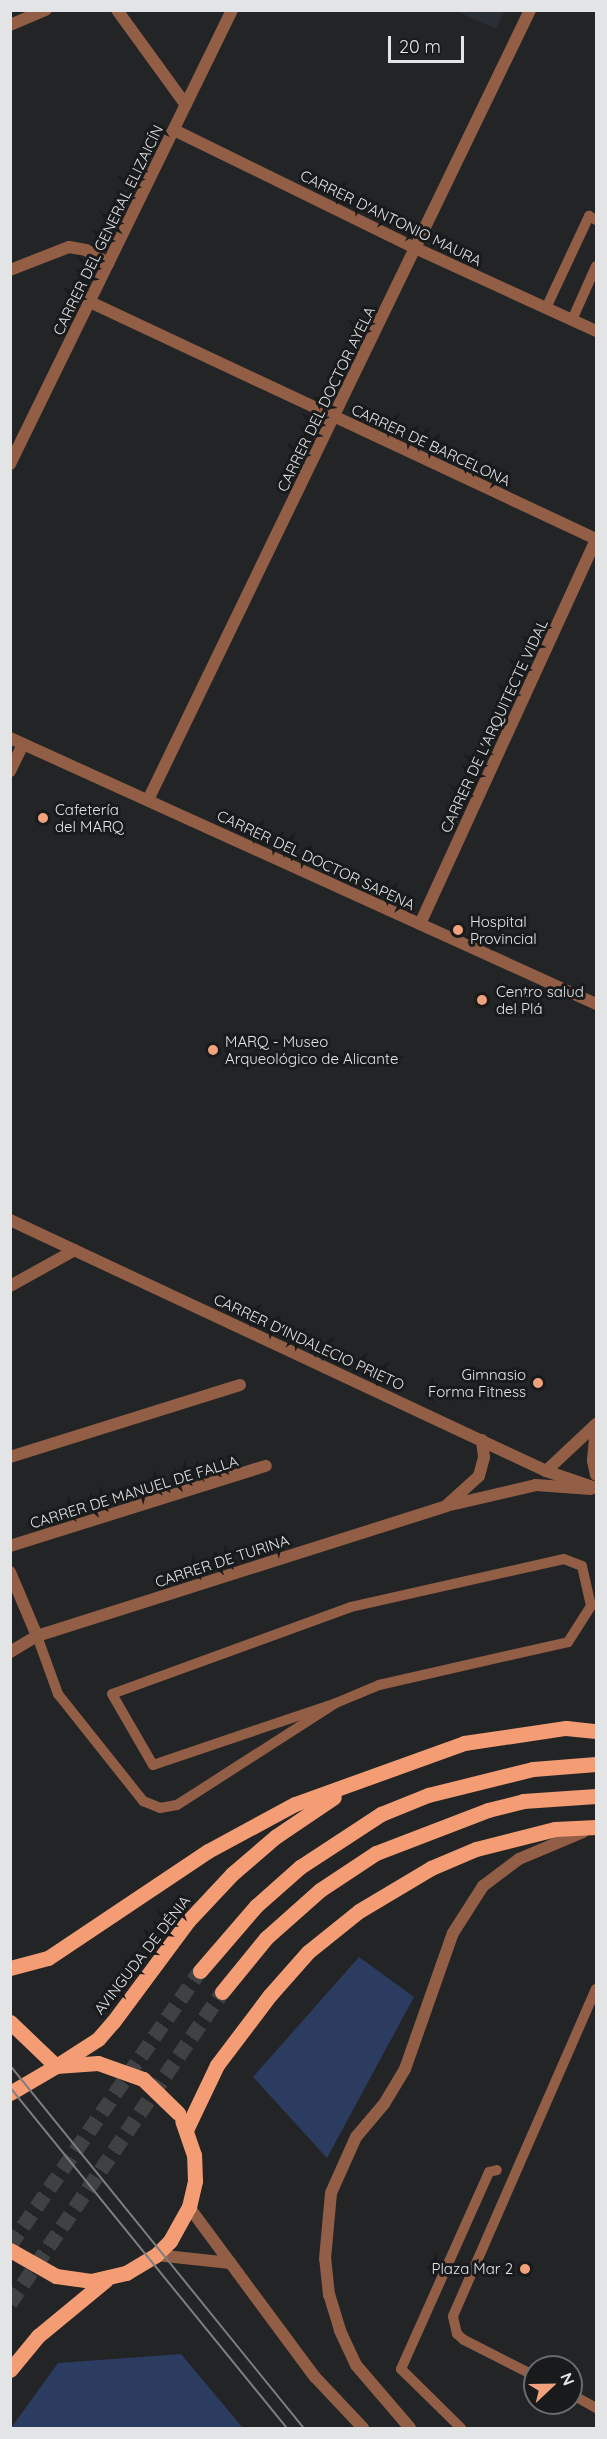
<!DOCTYPE html>
<html>
<head>
<meta charset="utf-8">
<style>
	body { margin:0 }
	#map { position:relative; width:607px; height:2439px; overflow:hidden; background:#232426; font-family:Quicksand,sans-serif }
	div>[style] { position:absolute }
	.built>* { inset:0; background:#2a2e35 }
	.green>* { inset:0; background:#2c3b60 }
	.primary-tunnel>* { height:15px; margin-top:-7.5px; transform-origin:0; background:repeating-linear-gradient(90deg,#404143 0 15px,transparent 0 23px) }
	.service>* { height:10px; margin:-5px; padding:0 5px; transform-origin:5px; border-radius:5px; background:#925e45 }
	.minor>* { height:12px; margin:-6px; padding:0 6px; transform-origin:6px; border-radius:6px; background:#925e45 }
	.tertiary>* { height:12px; margin:-6px; padding:0 6px; transform-origin:6px; border-radius:6px; background:#925e45 }
	.primary>* { height:15px; margin:-7.5px; padding:0 7.5px; transform-origin:7.5px; border-radius:7.5px; background:#f49d75 }
	.tram>* { height:1.5px; margin:-0.75px; padding:0 0.75px; transform-origin:0.75px; border-radius:0.75px; background:#7d7e80 }
	.primary-bridge>* { height:15px; margin:-7.5px; padding:0 7.5px; transform-origin:7.5px; border-radius:7.5px; background:#f49d75 }
	.dots>* { width:16px; height:16px; translate:-50% -50%; box-sizing:border-box; border:3px solid #191a1c; border-radius:50% }
	span { translate:-50% -50%; white-space:nowrap; text-align:center; line-height:1.15; -webkit-text-stroke:6px #191a1c; paint-order:stroke }
	.street-label { font-size:15px; color:#e3e4e6 }
	.poi-label { font-size:15px; color:#e3e4e6 }
	.left { translate:0 -50%; text-align:left }
	.right { translate:-100% -50%; text-align:right }
	.frame { position:absolute; inset:0; border:12px solid #e3e4e6; pointer-events:none }
	.north { position:absolute; left:523px; top:2355px; width:60px; height:60px; box-sizing:border-box; background:#191a1c; border:2px solid #6a6b6d; border-radius:50%; rotate:68deg; font-size:16px; font-weight:700; line-height:24px; text-align:center; color:#e3e4e6 }
	.north::after { content:''; display:block; margin:auto; width:21px; height:27px; background:#f1a17c; clip-path:polygon(50% 0,100% 100%,50% 72%,0 100%) }
	.scale { position:absolute; left:388px; top:36px; width:76px; height:27px; box-sizing:border-box; border:3px solid #e3e4e6; border-top:0; padding-left:8px; font-size:18px; line-height:21px; white-space:nowrap; color:#e3e4e6; -webkit-text-stroke:4px #191a1c; paint-order:stroke }
</style>
</head>
<body>
<div id="map">
	<div class="built">
		<div style="clip-path:polygon(456px 11px,505px 10px,505px 11px,496px 29px)"></div>
	</div>
	<div class="green">
		<div style="clip-path:polygon(359px 1957px,414px 1997px,327px 2158px,253px 2077px)"></div>
		<div style="clip-path:polygon(181px 2354px,243px 2428px,11px 2428px,58px 2363px)"></div>
	</div>
	<div class="primary-tunnel">
		<div style="left:10px;top:2245px;width:333px;rotate:-55.3deg"></div>
		<div style="left:10px;top:2303px;width:376px;rotate:-55.7deg"></div>
	</div>
	<div class="service">
		<div style="left:546px;top:308px;width:102px;rotate:-64.9deg"></div>
		<div style="left:589px;top:216px;width:8px;rotate:30deg"></div>
		<div style="left:572px;top:320px;width:59px;rotate:-66deg"></div>
		<div style="left:37px;top:1636px;width:62px;rotate:70.1deg"></div>
		<div style="left:58px;top:1694px;width:137px;rotate:51.5deg"></div>
		<div style="left:143px;top:1801px;width:18px;rotate:22deg"></div>
		<div style="left:160px;top:1808px;width:17px;rotate:-10deg"></div>
		<div style="left:177px;top:1805px;width:189px;rotate:-32.7deg"></div>
		<div style="left:336px;top:1703px;width:47px;rotate:-22.7deg"></div>
		<div style="left:379px;top:1685px;width:194px;rotate:-12.8deg"></div>
		<div style="left:568px;top:1642px;width:43px;rotate:-57.4deg"></div>
		<div style="left:591px;top:1606px;width:41px;rotate:-102.7deg"></div>
		<div style="left:582px;top:1566px;width:19px;rotate:-159deg"></div>
		<div style="left:564px;top:1559px;width:218px;rotate:167.3deg"></div>
		<div style="left:351px;top:1607px;width:254px;rotate:160deg"></div>
		<div style="left:112px;top:1694px;width:82px;rotate:60deg"></div>
		<div style="left:153px;top:1765px;width:193px;rotate:-18.7deg"></div>
		<div style="left:535px;top:2376px;width:80px;rotate:-153.1deg"></div>
		<div style="left:464px;top:2340px;width:9px;rotate:-139deg"></div>
		<div style="left:457px;top:2334px;width:18px;rotate:-103deg"></div>
		<div style="left:453px;top:2316px;width:357px;rotate:-66.4deg"></div>
		<div style="left:571px;top:2394px;width:29px;rotate:29deg"></div>
		<div style="left:461px;top:2428px;width:84px;rotate:-135.5deg"></div>
		<div style="left:401px;top:2369px;width:216px;rotate:-65.9deg"></div>
		<div style="left:489px;top:2172px;width:8px;rotate:-14deg"></div>
	</div>
	<div class="minor">
		<div style="left:117px;top:10px;width:117px;rotate:54deg"></div>
		<div style="left:10px;top:25px;width:39px;rotate:-23deg"></div>
		<div style="left:174px;top:130px;width:268px;rotate:26.1deg"></div>
		<div style="left:415px;top:248px;width:199px;rotate:24.6deg"></div>
		<div style="left:10px;top:270px;width:63px;rotate:-21.3deg"></div>
		<div style="left:69px;top:247px;width:17px;rotate:10deg"></div>
		<div style="left:86px;top:250px;width:26px;rotate:31deg"></div>
		<div style="left:90px;top:302px;width:559px;rotate:25.1deg"></div>
		<div style="left:10px;top:738px;width:644px;rotate:24.41deg"></div>
		<div style="left:10px;top:771px;width:30px;rotate:-64deg"></div>
		<div style="left:148px;top:800px;width:878px;rotate:-64.19deg"></div>
		<div style="left:420px;top:924px;width:422px;rotate:-65.4deg"></div>
		<div style="left:10px;top:1286px;width:74px;rotate:-29deg"></div>
		<div style="left:10px;top:1457px;width:241px;rotate:-17.4deg"></div>
		<div style="left:447px;top:1505px;width:43px;rotate:-42.2deg"></div>
		<div style="left:479px;top:1476px;width:20px;rotate:-75deg"></div>
		<div style="left:484px;top:1457px;width:17px;rotate:-97deg"></div>
		<div style="left:10px;top:1546px;width:268px;rotate:-17.4deg"></div>
		<div style="left:10px;top:1572px;width:69px;rotate:67.1deg"></div>
		<div style="left:10px;top:1652px;width:31px;rotate:-31deg"></div>
		<div style="left:37px;top:1636px;width:429px;rotate:-17.6deg"></div>
		<div style="left:446px;top:1506px;width:92px;rotate:-13.1deg"></div>
		<div style="left:536px;top:1485px;width:55px;rotate:4.2deg"></div>
		<div style="left:410px;top:2428px;width:83px;rotate:-130.6deg"></div>
		<div style="left:356px;top:2365px;width:38px;rotate:-115deg"></div>
		<div style="left:340px;top:2330px;width:37px;rotate:-107deg"></div>
		<div style="left:329px;top:2295px;width:36px;rotate:-96deg"></div>
		<div style="left:325px;top:2259px;width:66px;rotate:-84.8deg"></div>
		<div style="left:331px;top:2193px;width:61px;rotate:-65.9deg"></div>
		<div style="left:356px;top:2137px;width:43px;rotate:-49.7deg"></div>
		<div style="left:384px;top:2104px;width:41px;rotate:-59deg"></div>
		<div style="left:405px;top:2069px;width:144px;rotate:-70.6deg"></div>
		<div style="left:453px;top:1933px;width:56px;rotate:-57.4deg"></div>
		<div style="left:483px;top:1886px;width:45px;rotate:-36.9deg"></div>
		<div style="left:519px;top:1859px;width:69px;rotate:-22.9deg"></div>
	</div>
	<div class="tertiary">
		<div style="left:10px;top:464px;width:505px;rotate:-63.94deg"></div>
		<div style="left:10px;top:1220px;width:592px;rotate:25.09deg"></div>
		<div style="left:546px;top:1471px;width:53px;rotate:18.8deg"></div>
		<div style="left:596px;top:1426px;width:35px;rotate:95deg"></div>
		<div style="left:593px;top:1461px;width:14px;rotate:78deg"></div>
		<div style="left:546px;top:1471px;width:69px;rotate:-43.2deg"></div>
		<div style="left:189px;top:2207px;width:212px;rotate:53.5deg"></div>
		<div style="left:315px;top:2377px;width:70px;rotate:46.7deg"></div>
		<div style="left:156px;top:2255px;width:75px;rotate:6.1deg"></div>
	</div>
	<div class="primary">
		<div style="left:10px;top:1968px;width:39px;rotate:-15deg"></div>
		<div style="left:48px;top:1958px;width:192px;rotate:-33.8deg"></div>
		<div style="left:208px;top:1851px;width:99px;rotate:-28.4deg"></div>
		<div style="left:295px;top:1804px;width:180px;rotate:-19.8deg"></div>
		<div style="left:464px;top:1743px;width:103px;rotate:-8.4deg"></div>
		<div style="left:566px;top:1728px;width:30px;rotate:6deg"></div>
		<div style="left:200px;top:1971px;width:86px;rotate:-49.3deg"></div>
		<div style="left:256px;top:1906px;width:59px;rotate:-41.6deg"></div>
		<div style="left:300px;top:1867px;width:97px;rotate:-33.2deg"></div>
		<div style="left:381px;top:1814px;width:51px;rotate:-22deg"></div>
		<div style="left:428px;top:1795px;width:108px;rotate:-13.9deg"></div>
		<div style="left:533px;top:1769px;width:63px;rotate:-4.5deg"></div>
		<div style="left:222px;top:1992px;width:70px;rotate:-50.8deg"></div>
		<div style="left:266px;top:1938px;width:72px;rotate:-41.6deg"></div>
		<div style="left:320px;top:1890px;width:67px;rotate:-33.5deg"></div>
		<div style="left:376px;top:1853px;width:120px;rotate:-21deg"></div>
		<div style="left:488px;top:1810px;width:36px;rotate:-14deg"></div>
		<div style="left:523px;top:1801px;width:73px;rotate:-3.9deg"></div>
		<div style="left:10px;top:2022px;width:64px;rotate:43.7deg"></div>
		<div style="left:56px;top:2066px;width:50px;rotate:-32.7deg"></div>
		<div style="left:98px;top:2039px;width:23px;rotate:-49deg"></div>
		<div style="left:113px;top:2022px;width:126px;rotate:-53.4deg"></div>
		<div style="left:188px;top:1921px;width:64px;rotate:-46.9deg"></div>
		<div style="left:232px;top:1874px;width:57px;rotate:-40.7deg"></div>
		<div style="left:275px;top:1837px;width:71px;rotate:-34.1deg"></div>
		<div style="left:10px;top:2093px;width:53px;rotate:-30.4deg"></div>
		<div style="left:56px;top:2066px;width:42px;rotate:-4.1deg"></div>
		<div style="left:186px;top:2130px;width:72px;rotate:-64.5deg"></div>
		<div style="left:217px;top:2065px;width:88px;rotate:-52.9deg"></div>
		<div style="left:270px;top:1995px;width:57px;rotate:-48.5deg"></div>
		<div style="left:308px;top:1952px;width:65px;rotate:-38.8deg"></div>
		<div style="left:359px;top:1911px;width:84px;rotate:-30.8deg"></div>
		<div style="left:431px;top:1868px;width:49px;rotate:-22.9deg"></div>
		<div style="left:476px;top:1849px;width:81px;rotate:-14.2deg"></div>
		<div style="left:555px;top:1829px;width:41px;rotate:-2.8deg"></div>
		<div style="left:56px;top:2276px;width:35px;rotate:8deg"></div>
		<div style="left:91px;top:2281px;width:36px;rotate:-13deg"></div>
		<div style="left:126px;top:2273px;width:35px;rotate:-31deg"></div>
		<div style="left:156px;top:2255px;width:20px;rotate:-45deg"></div>
		<div style="left:170px;top:2241px;width:39px;rotate:-61deg"></div>
		<div style="left:189px;top:2207px;width:27px;rotate:-77deg"></div>
		<div style="left:195px;top:2181px;width:26px;rotate:-92deg"></div>
		<div style="left:194px;top:2155px;width:36px;rotate:-109deg"></div>
		<div style="left:10px;top:2370px;width:44px;rotate:-50.5deg"></div>
		<div style="left:38px;top:2336px;width:88px;rotate:-39.5deg"></div>
	</div>
	<div class="tram">
		<div style="left:10px;top:2065px;width:467px;rotate:51deg"></div>
		<div style="left:10px;top:2087px;width:439px;rotate:50.9deg"></div>
	</div>
	<div class="primary-bridge">
		<div style="left:98px;top:2063px;width:48px;rotate:19.6deg"></div>
		<div style="left:143px;top:2079px;width:49px;rotate:44.2deg"></div>
		<div style="left:10px;top:2250px;width:53px;rotate:29.5deg"></div>
	</div>
	<div class="dots">
		<div style="left:43px;top:818px;background:#f1a17c"></div>
		<div style="left:458px;top:930px;background:#f1a17c"></div>
		<div style="left:482px;top:1000px;background:#f1a17c"></div>
		<div style="left:213px;top:1050px;background:#f1a17c"></div>
		<div style="left:538px;top:1383px;background:#f1a17c"></div>
		<div style="left:525px;top:2269px;background:#f1a17c"></div>
	</div>
	<div class="street-label">
		<span style="left:391px;top:218px;rotate:26deg">CARRER D'ANTONIO MAURA</span>
		<span style="left:108px;top:230px;rotate:-64deg">CARRER DEL GENERAL ELIZAICÍN</span>
		<span style="left:326px;top:399px;rotate:-64deg">CARRER DEL DOCTOR AYELA</span>
		<span style="left:431px;top:445px;rotate:25deg">CARRER DE BARCELONA</span>
		<span style="left:494px;top:726px;rotate:-65deg">CARRER DE L'ARQUITECTE VIDAL</span>
		<span style="left:316px;top:860px;rotate:25deg">CARRER DEL DOCTOR SAPENA</span>
		<span style="left:309px;top:1342px;rotate:25deg">CARRER D'INDALECIO PRIETO</span>
		<span style="left:134px;top:1492px;rotate:-17deg">CARRER DE MANUEL DE FALLA</span>
		<span style="left:222px;top:1561px;rotate:-18deg">CARRER DE TURINA</span>
		<span style="left:142px;top:1955px;rotate:-52deg">AVINGUDA DE DÉNIA</span>
	</div>
	<div class="poi-label">
		<span class="left" style="left:55px;top:818px">Cafetería<br>del MARQ</span>
		<span class="left" style="left:470px;top:930px">Hospital<br>Provincial</span>
		<span class="left" style="left:496px;top:1000px">Centro salud<br>del Plá</span>
		<span class="left" style="left:225px;top:1050px">MARQ - Museo<br>Arqueológico de Alicante</span>
		<span class="right" style="left:526px;top:1383px">Gimnasio<br>Forma Fitness</span>
		<span class="right" style="left:513px;top:2269px">Plaza Mar 2</span>
	</div>
	<div class="frame"></div>
	<div class="north">N</div>
	<div class="scale">20 m</div>
</div>
</body>
</html>
